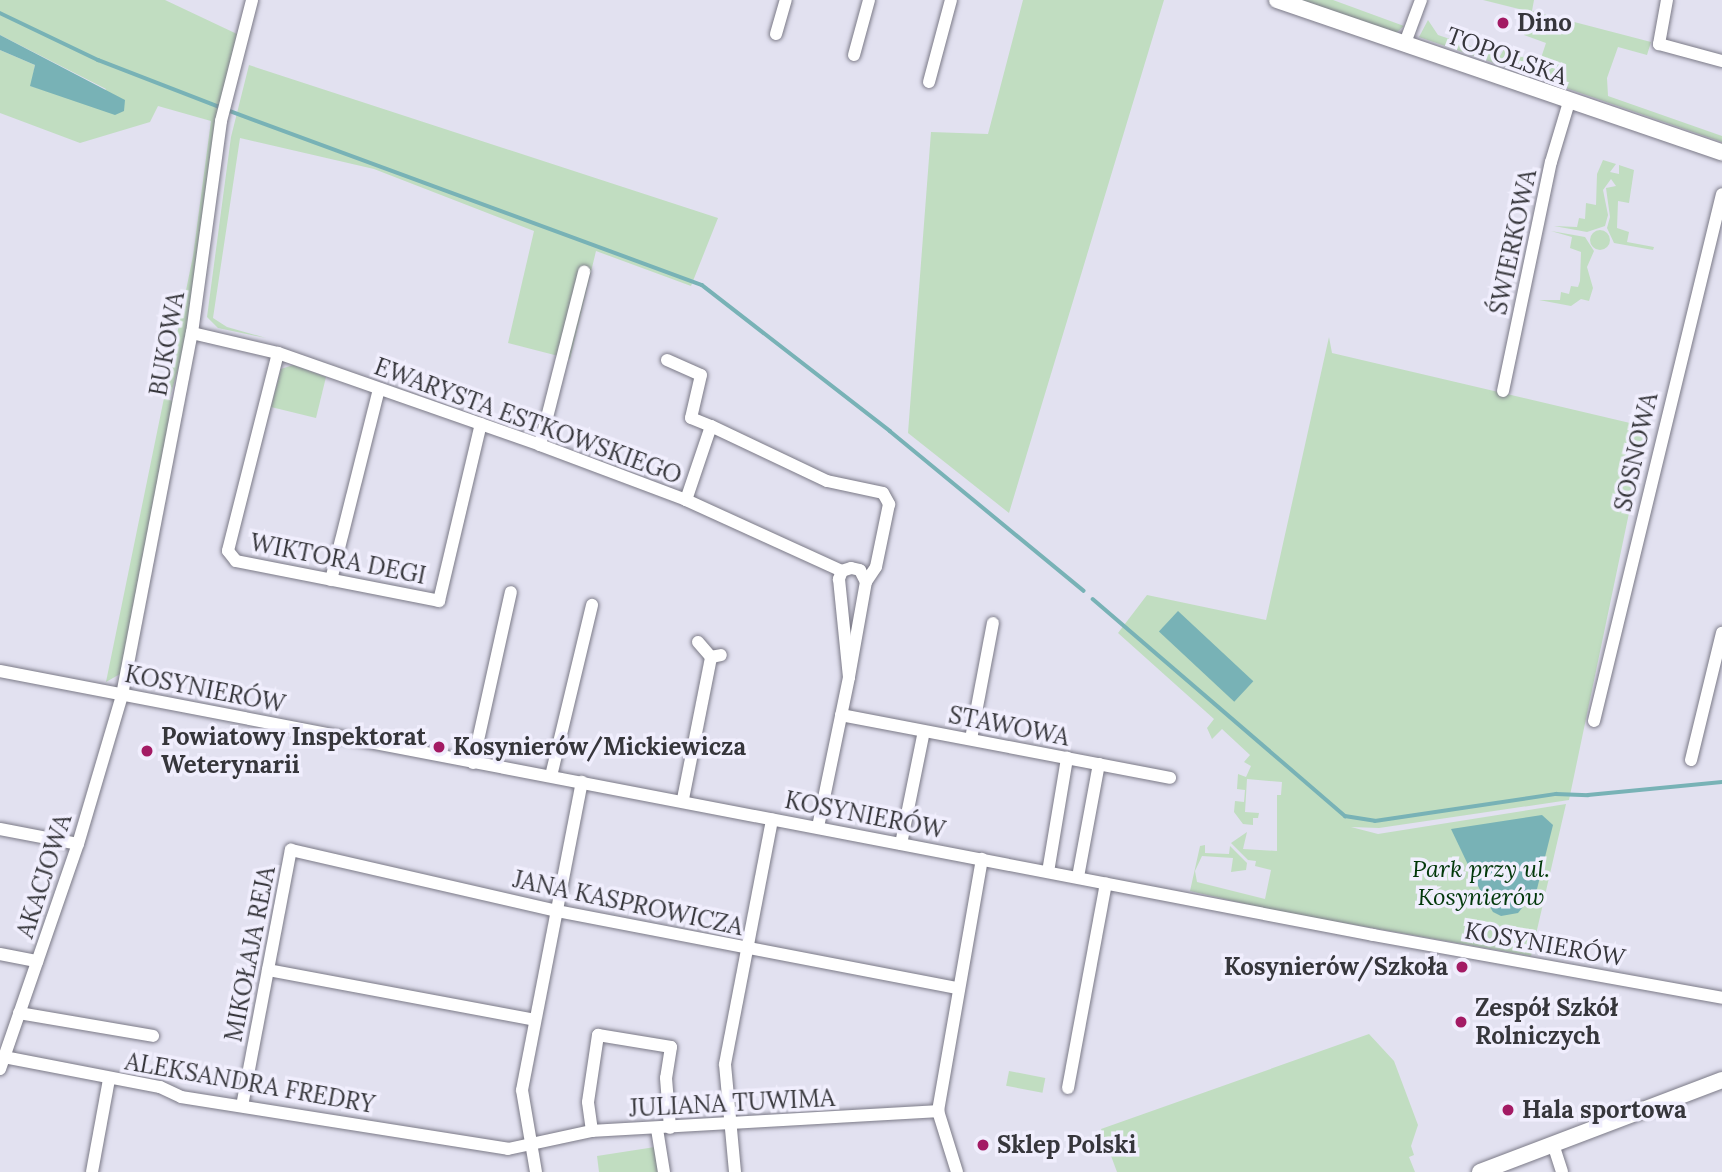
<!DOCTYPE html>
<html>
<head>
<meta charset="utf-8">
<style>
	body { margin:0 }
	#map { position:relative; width:1722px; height:1172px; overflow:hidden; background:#e2e1f0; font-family:Lora,serif }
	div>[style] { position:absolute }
	.green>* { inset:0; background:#c1ddc1; transform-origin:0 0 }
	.round { border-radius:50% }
	.water>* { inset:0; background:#78b2b6; transform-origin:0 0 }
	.stream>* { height:3.5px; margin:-1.75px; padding:0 1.75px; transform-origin:1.75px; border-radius:1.75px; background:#78b2b6 }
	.roads { filter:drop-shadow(0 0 2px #7b7a87) drop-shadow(0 0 2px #7b7a87) }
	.minor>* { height:12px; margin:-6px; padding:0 6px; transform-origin:6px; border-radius:6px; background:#fff }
	.tertiary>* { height:16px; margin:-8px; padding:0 8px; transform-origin:8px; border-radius:8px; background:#fff }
	.dots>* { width:19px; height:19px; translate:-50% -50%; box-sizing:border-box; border:4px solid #f0eefd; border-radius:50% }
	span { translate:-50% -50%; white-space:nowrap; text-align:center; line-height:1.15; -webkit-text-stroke:7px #f0eefd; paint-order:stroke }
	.poi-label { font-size:24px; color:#36363b; font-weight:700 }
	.left { translate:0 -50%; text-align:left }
	.right { translate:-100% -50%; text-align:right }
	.street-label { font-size:24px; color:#36363b }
	.park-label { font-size:24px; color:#02380a; font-style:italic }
</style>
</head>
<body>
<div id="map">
	<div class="green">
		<div style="clip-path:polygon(0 0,165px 0,237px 34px,215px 123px,184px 349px,169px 400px,173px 401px,120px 674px,106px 682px,193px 256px,211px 121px,158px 106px,150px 122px,80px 143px,0 113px,0 50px,35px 65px,31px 86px,94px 106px,106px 89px,0 35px)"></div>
		<div style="clip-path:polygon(1023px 0,1164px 0,1009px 513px,908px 433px,931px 132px,988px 134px)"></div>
		<div style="clip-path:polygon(1301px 0,1333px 0,1404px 26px,1396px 33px)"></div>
		<div style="clip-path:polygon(1483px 0,1534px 0,1532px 11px,1651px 42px,1647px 55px,1618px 47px,1607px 78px,1608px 96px,1722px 136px,1722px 142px,1419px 37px,1428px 20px,1438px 35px,1500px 56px,1504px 49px,1539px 64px,1546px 43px,1524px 35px,1531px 12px)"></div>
		<div style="clip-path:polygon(249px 65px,718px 218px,691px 286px,596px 251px,570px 359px,508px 343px,534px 231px,374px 169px,240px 138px,213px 318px,227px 327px,266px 338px,218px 328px,207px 317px,231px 137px)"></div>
		<div style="clip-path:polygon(1603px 160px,1616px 164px,1610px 172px,1619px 174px,1619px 165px,1634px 170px,1629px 203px,1618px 201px,1617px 228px,1629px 232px,1627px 242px,1654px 247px,1653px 250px,1614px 243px,1607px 228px,1610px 217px,1606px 188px,1616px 186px,1611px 179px,1603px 190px,1608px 215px,1605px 226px,1587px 232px,1554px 226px,1577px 227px,1579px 218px,1585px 219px,1586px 203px,1596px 205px,1597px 174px)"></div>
		<div class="round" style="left:1590px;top:230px;width:20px;height:20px"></div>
		<div style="clip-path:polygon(1551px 231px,1585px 237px,1594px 251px,1587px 267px,1593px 288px,1589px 301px,1581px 299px,1571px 306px,1539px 300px,1560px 300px,1561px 292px,1569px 294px,1571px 286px,1578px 287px,1580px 281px,1581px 252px,1570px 248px,1572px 237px)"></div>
		<div style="clip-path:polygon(1329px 337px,1332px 353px,1647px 427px,1569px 800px,1379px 828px,1351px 827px,1378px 834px,1566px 804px,1531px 956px,1276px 911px,1190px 891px,1200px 846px,1205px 845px,1205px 853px,1229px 854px,1230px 846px,1247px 863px,1246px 870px,1231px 872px,1233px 858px,1202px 856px,1195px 871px,1197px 882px,1265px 899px,1271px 870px,1255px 866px,1256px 861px,1248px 860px,1231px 843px,1247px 832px,1243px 849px,1277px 851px,1277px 795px,1281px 795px,1282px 782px,1247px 779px,1245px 812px,1259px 813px,1258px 818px,1253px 818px,1253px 825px,1243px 824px,1234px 812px,1235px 801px,1244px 802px,1245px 790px,1237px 789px,1238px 774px,1246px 777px,1251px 766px,1244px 762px,1250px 755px,1222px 729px,1212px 739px,1207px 728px,1214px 719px,1118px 633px,1147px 595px,1266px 620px)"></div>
		<div style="clip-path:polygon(293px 365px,326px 377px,316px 418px,271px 407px,281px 369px)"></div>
		<div style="clip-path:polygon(1369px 1034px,1394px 1061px,1418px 1125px,1411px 1146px,1414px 1155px,1409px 1157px,1415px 1172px,1117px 1172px,1101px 1129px)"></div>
		<div style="left:1009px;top:1071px;width:37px;height:15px;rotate:11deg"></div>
		<div style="clip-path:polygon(655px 1147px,658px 1172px,599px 1172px,597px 1156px)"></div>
	</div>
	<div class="water">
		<div style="clip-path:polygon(0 35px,125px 100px,124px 111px,115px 115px,30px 86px,35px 65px,0 50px)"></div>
		<div style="left:1178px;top:611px;width:103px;height:28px;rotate:43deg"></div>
		<div style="clip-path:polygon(1542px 815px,1553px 825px,1537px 889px,1518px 913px,1501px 916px,1493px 912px,1481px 892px,1451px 829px)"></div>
	</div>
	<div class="stream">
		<div style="left:0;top:13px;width:109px;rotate:25.6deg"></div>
		<div style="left:98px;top:60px;width:131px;rotate:21.1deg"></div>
		<div style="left:227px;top:110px;width:506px;rotate:20.22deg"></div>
		<div style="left:702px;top:285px;width:238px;rotate:37.8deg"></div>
		<div style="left:890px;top:431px;width:251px;rotate:39.5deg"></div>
		<div style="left:1093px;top:599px;width:333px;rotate:40.7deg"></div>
		<div style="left:1345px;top:816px;width:30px;rotate:9deg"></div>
		<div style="left:1375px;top:821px;width:183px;rotate:-8.5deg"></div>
		<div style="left:1556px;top:794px;width:32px;rotate:2deg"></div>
		<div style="left:1588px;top:795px;width:135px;rotate:-5.5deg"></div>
	</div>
	<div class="roads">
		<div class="minor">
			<div style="left:1667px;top:0;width:45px;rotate:100.3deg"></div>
			<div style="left:1659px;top:44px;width:65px;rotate:15.1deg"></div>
			<div style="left:776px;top:34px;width:35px;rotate:-74deg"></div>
			<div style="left:1405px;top:43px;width:46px;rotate:-69.6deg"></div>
			<div style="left:854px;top:55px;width:57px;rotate:-74.7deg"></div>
			<div style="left:929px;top:82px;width:85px;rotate:-75deg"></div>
			<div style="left:192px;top:333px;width:88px;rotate:13.1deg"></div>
			<div style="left:278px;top:353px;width:278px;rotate:19.3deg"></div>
			<div style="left:540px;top:445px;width:156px;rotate:20.6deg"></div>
			<div style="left:686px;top:500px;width:171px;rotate:24.5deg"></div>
			<div style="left:278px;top:353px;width:204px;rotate:104.2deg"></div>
			<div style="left:228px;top:551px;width:13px;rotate:51deg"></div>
			<div style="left:236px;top:561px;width:207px;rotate:11.1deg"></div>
			<div style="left:439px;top:601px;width:182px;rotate:-76.7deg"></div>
			<div style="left:667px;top:360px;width:37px;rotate:24deg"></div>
			<div style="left:701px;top:375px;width:44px;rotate:103.1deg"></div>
			<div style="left:691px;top:418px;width:22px;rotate:22deg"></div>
			<div style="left:1503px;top:391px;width:234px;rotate:-78.2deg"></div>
			<div style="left:1551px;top:162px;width:63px;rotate:-73.3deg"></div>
			<div style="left:540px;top:445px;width:179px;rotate:-75.7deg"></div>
			<div style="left:686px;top:500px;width:78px;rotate:-71.3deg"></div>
			<div style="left:711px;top:426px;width:128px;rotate:25.4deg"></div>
			<div style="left:827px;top:481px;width:57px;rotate:12.1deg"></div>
			<div style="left:883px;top:493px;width:13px;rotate:61deg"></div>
			<div style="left:889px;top:504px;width:64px;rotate:101.7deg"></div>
			<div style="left:876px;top:567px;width:18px;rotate:124deg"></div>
			<div style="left:331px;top:580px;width:197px;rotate:-75.9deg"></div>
			<div style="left:698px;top:642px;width:20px;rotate:49deg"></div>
			<div style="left:711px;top:657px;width:10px;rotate:-11deg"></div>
			<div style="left:0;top:671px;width:1398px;rotate:10.88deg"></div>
			<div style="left:1373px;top:935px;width:355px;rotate:10.2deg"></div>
			<div style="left:841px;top:715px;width:335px;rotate:10.8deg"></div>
			<div style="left:1594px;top:721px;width:542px;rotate:-76.35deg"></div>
			<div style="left:971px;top:739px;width:118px;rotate:-79.3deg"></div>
			<div style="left:1691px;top:760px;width:131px;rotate:-76.3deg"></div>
			<div style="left:473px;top:763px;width:175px;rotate:-77.5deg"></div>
			<div style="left:551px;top:776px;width:176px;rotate:-76.5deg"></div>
			<div style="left:683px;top:799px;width:145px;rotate:-78.8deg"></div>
			<div style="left:818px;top:827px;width:153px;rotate:-78.3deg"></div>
			<div style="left:849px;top:677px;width:97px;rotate:-79.9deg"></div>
			<div style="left:866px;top:582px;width:13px;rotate:-117deg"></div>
			<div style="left:860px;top:570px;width:9px;rotate:-167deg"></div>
			<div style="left:851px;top:568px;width:9px;rotate:162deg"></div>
			<div style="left:842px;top:571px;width:9px;rotate:111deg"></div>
			<div style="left:839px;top:579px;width:99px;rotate:84.2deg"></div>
			<div style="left:0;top:829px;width:79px;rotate:10.9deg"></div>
			<div style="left:901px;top:844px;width:115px;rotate:-78.5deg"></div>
			<div style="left:1048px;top:872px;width:116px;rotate:-80.5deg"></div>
			<div style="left:1078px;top:877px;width:115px;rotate:-79.5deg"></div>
			<div style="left:0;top:954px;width:38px;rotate:11deg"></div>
			<div style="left:268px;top:970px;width:271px;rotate:10.6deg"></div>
			<div style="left:19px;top:1013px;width:136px;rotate:9.7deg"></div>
			<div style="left:4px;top:1057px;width:159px;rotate:10.9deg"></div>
			<div style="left:160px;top:1087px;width:23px;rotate:25deg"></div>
			<div style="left:181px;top:1097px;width:331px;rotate:9deg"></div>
			<div style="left:508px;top:1149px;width:86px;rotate:-12.1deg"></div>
			<div style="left:592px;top:1131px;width:347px;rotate:-3.3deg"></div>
			<div style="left:0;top:1069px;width:238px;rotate:-70.9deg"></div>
			<div style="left:78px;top:844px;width:155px;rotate:-73.5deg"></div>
			<div style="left:122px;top:695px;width:369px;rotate:-79.1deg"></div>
			<div style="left:192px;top:333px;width:214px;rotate:-82.2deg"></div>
			<div style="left:221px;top:121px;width:125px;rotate:-75.6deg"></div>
			<div style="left:1068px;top:1088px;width:208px;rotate:-79.5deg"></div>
			<div style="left:242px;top:1106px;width:261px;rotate:-79.2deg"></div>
			<div style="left:291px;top:850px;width:273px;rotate:12.9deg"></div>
			<div style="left:557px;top:911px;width:407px;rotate:10.9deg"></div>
			<div style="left:657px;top:1129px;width:44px;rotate:80.8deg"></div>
			<div style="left:592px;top:1131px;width:29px;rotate:-98deg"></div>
			<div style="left:588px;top:1102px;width:68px;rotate:-81.5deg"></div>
			<div style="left:598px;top:1035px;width:74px;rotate:9.3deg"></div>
			<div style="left:671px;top:1047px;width:31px;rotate:99deg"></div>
			<div style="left:666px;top:1078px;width:50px;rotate:85.4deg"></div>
			<div style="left:1553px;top:1144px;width:29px;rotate:72deg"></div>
			<div style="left:92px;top:1172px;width:95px;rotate:-79.6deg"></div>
			<div style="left:536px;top:1172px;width:83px;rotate:-99.7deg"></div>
			<div style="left:522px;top:1090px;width:314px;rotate:-79deg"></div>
			<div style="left:735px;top:1172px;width:108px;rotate:-95.3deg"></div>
			<div style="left:725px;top:1064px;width:249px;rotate:-79.1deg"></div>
			<div style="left:957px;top:1172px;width:64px;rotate:-107.3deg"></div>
			<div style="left:938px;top:1111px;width:256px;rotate:-80.1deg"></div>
		</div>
		<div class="tertiary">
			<div style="left:1277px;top:0;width:470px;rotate:18.9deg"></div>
			<div style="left:1480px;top:1172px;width:259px;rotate:-20.8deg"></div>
		</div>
	</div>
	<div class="dots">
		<div style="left:1503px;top:23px;background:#a31a64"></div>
		<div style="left:439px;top:747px;background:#a31a64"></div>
		<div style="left:147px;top:751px;background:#a31a64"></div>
		<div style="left:1462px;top:967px;background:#a31a64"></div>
		<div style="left:1461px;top:1022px;background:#a31a64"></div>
		<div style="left:1508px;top:1110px;background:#a31a64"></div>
		<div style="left:983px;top:1145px;background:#a31a64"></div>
	</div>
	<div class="poi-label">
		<span class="left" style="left:1517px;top:23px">Dino</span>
		<span class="left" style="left:161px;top:751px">Powiatowy Inspektorat<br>Weterynarii</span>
		<span class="left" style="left:453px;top:747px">Kosynierów/Mickiewicza</span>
		<span class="right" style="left:1448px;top:967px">Kosynierów/Szkoła</span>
		<span class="left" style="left:1475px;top:1022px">Zespół Szkół<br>Rolniczych</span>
		<span class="left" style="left:1522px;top:1110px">Hala sportowa</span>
		<span class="left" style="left:997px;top:1145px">Sklep Polski</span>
	</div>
	<div class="street-label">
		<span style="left:1507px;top:56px;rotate:20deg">TOPOLSKA</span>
		<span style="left:1513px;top:242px;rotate:-78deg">ŚWIERKOWA</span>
		<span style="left:167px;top:344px;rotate:-80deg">BUKOWA</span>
		<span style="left:528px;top:421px;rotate:20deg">EWARYSTA ESTKOWSKIEGO</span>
		<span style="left:1636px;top:452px;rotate:-77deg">SOSNOWA</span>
		<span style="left:338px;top:559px;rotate:11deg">WIKTORA DEGI</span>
		<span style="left:205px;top:689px;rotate:11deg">KOSYNIERÓW</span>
		<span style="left:1009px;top:726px;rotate:11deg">STAWOWA</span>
		<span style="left:865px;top:815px;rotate:11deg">KOSYNIERÓW</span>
		<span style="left:44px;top:876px;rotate:-72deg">AKACJOWA</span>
		<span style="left:628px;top:903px;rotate:12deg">JANA KASPROWICZA</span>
		<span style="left:1545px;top:944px;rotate:10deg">KOSYNIERÓW</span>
		<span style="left:250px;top:954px;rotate:-79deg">MIKOŁAJA REJA</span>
		<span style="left:250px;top:1083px;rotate:10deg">ALEKSANDRA FREDRY</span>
		<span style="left:732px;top:1103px;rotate:-3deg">JULIANA TUWIMA</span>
	</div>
	<div class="park-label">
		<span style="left:1481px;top:883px">Park przy ul.<br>Kosynierów</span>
	</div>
</div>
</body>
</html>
